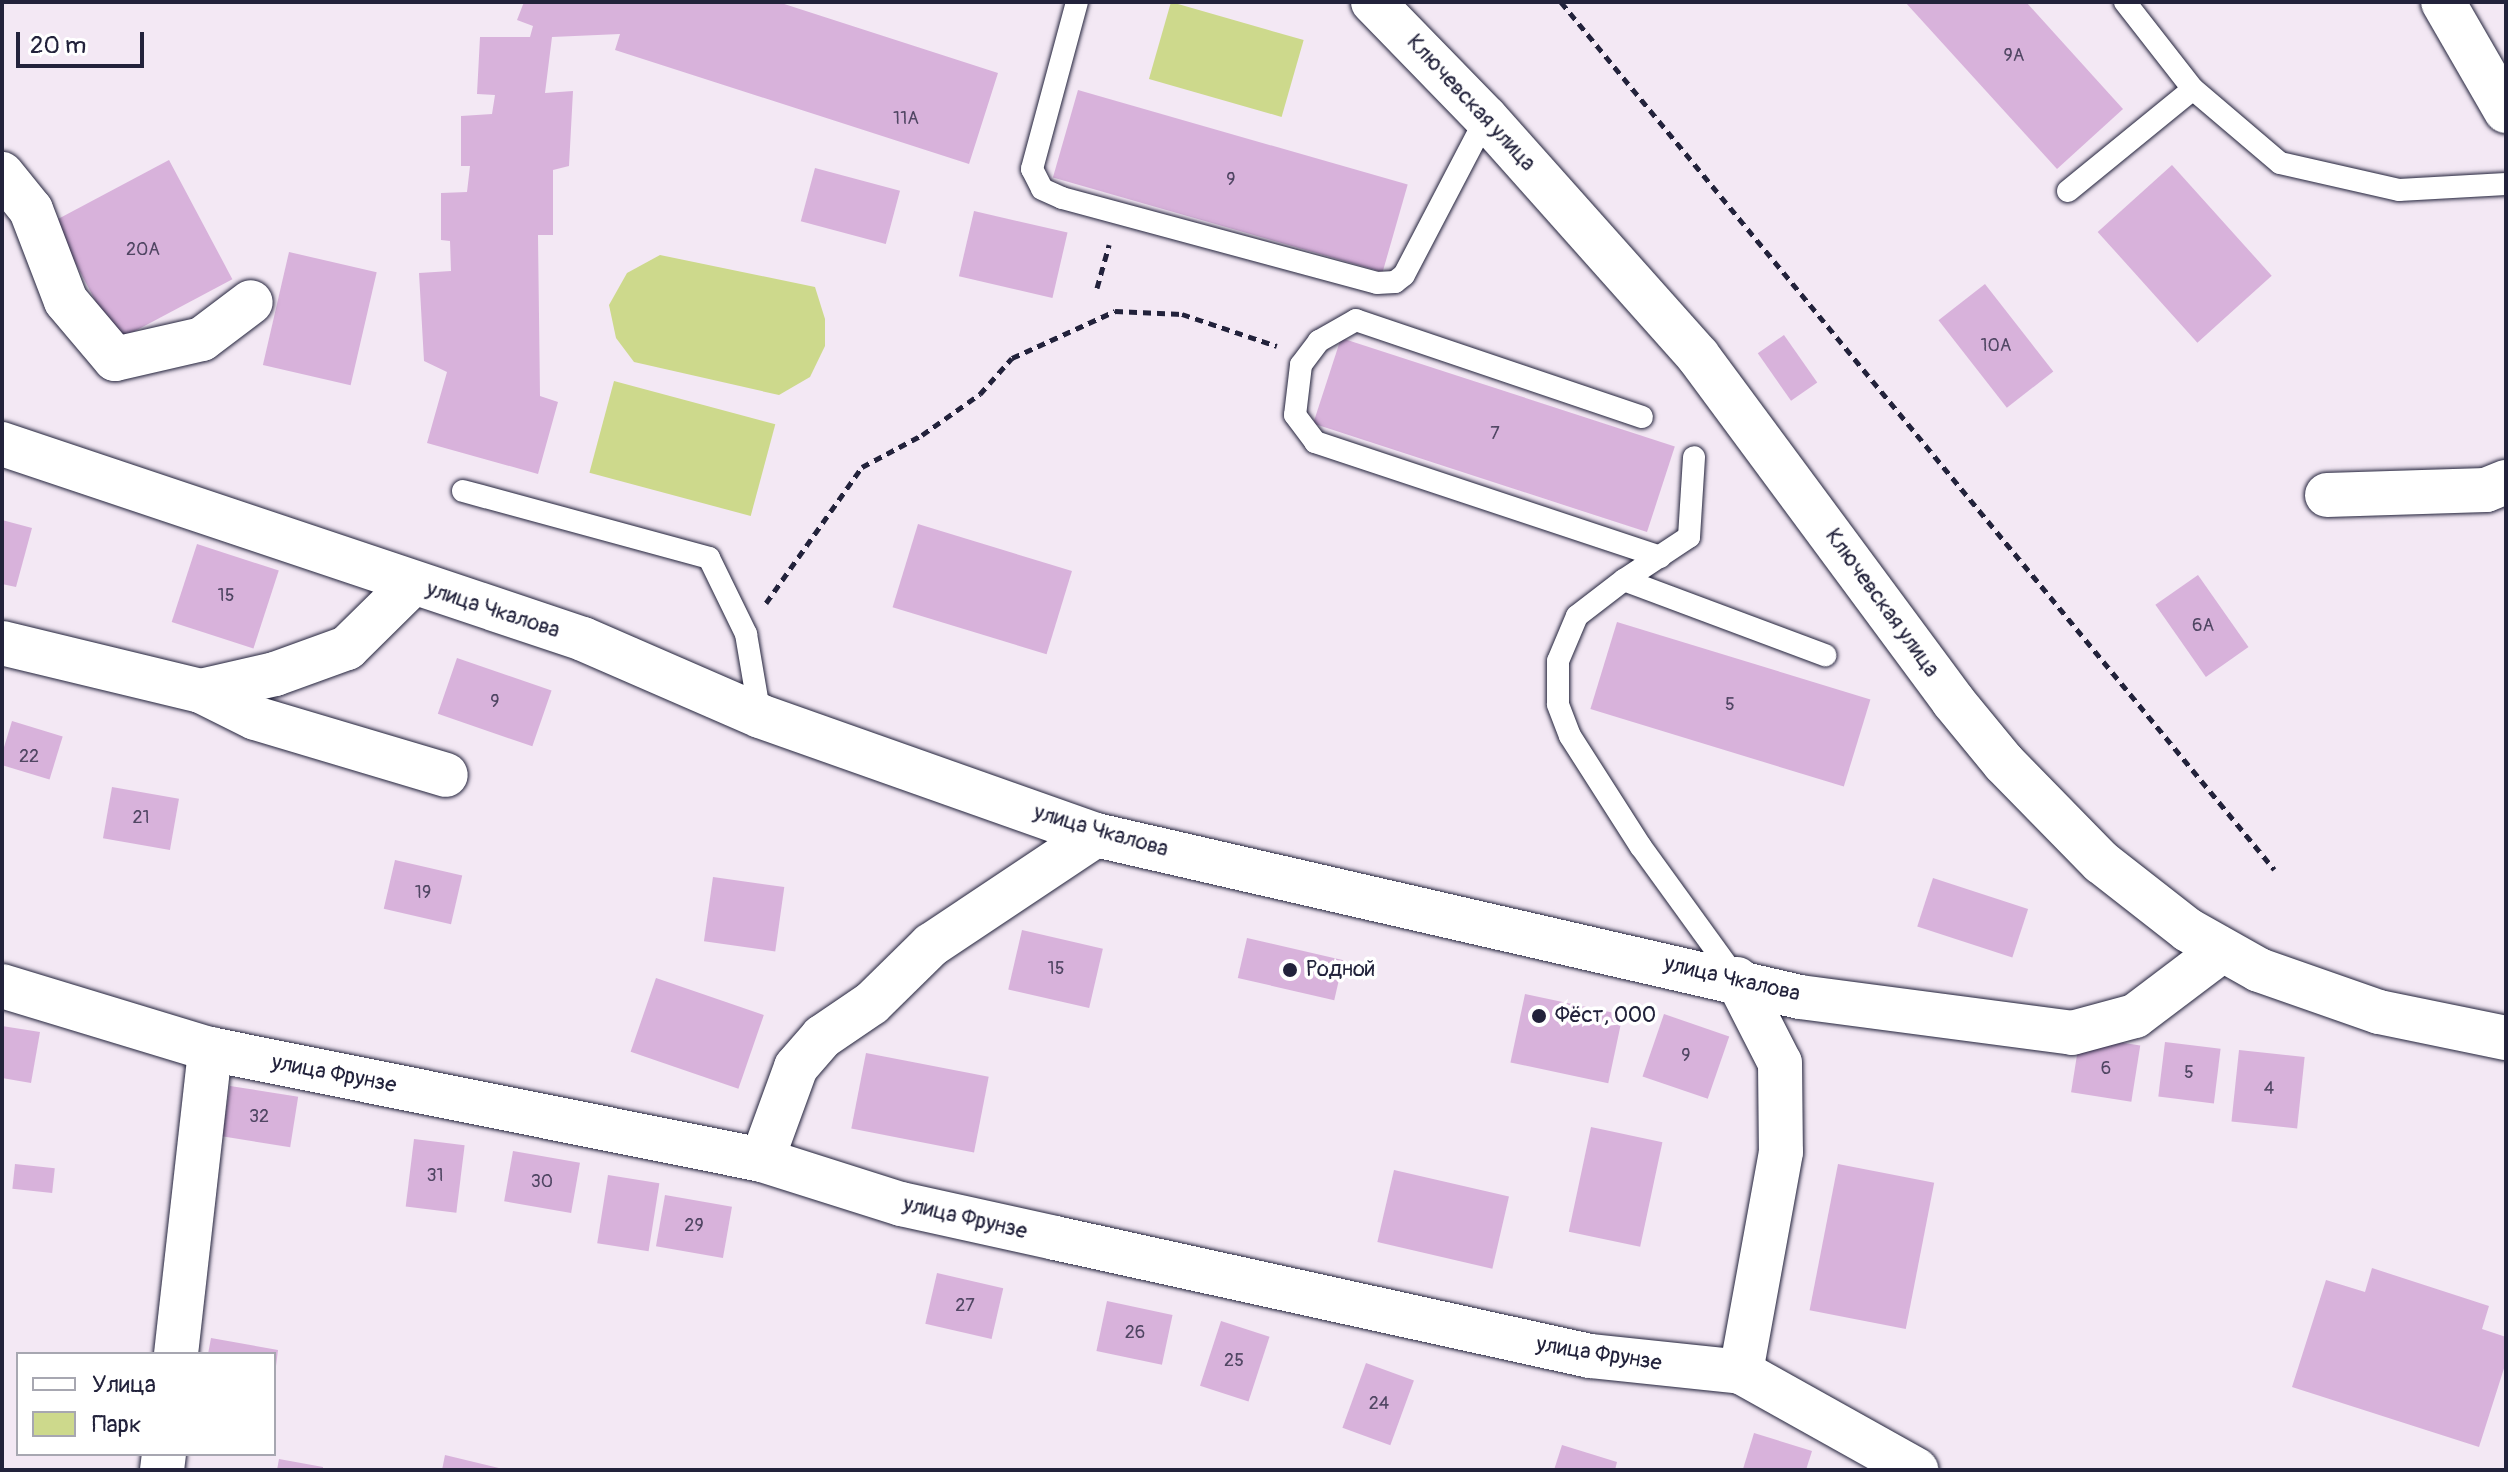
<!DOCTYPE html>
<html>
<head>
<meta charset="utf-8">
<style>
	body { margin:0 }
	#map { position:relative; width:2508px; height:1472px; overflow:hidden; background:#f3e8f4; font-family:Pangolin,sans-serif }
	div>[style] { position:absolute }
	.green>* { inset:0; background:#cdd98c; transform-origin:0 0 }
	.building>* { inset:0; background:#d8b2db; transform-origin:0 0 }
	.path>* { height:5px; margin-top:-2.5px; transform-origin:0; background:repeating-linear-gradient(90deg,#22223b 0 8px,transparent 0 14px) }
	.roads { filter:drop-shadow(0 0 2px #22223b) drop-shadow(0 0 2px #22223b) }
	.service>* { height:22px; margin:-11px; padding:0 11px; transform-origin:11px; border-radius:11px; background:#fff }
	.minor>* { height:44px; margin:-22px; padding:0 22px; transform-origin:22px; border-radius:22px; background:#fff }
	.secondary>* { height:44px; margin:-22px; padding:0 22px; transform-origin:22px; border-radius:22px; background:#fff }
	.dots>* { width:22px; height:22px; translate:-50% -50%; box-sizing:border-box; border:4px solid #fff; border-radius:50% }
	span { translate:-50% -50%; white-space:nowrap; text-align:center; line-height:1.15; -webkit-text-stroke:7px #fff; paint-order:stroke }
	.number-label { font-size:18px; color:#504663 }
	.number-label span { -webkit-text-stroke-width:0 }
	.street-label { font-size:22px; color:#22223b }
	.poi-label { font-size:22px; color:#22223b }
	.left { translate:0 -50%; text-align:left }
	.frame { position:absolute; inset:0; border:4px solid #22223b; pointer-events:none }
	.legend { position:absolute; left:16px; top:1352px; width:260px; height:104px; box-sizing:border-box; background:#fff; border:2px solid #a7a7b1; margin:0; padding:10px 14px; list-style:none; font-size:24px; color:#22223b }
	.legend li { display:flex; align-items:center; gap:16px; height:40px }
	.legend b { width:40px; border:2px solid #a7a7b1 }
	.scale { position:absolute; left:16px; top:32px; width:128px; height:36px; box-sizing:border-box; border:4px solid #22223b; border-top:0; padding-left:10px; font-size:24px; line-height:28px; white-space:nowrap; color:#22223b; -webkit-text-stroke:6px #fff; paint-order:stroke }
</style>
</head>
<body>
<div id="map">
	<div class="green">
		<div style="left:1171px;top:2px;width:138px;height:80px;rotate:16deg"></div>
		<div style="clip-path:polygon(660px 255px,815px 287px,825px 319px,825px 346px,810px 377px,779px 395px,634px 362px,616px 338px,609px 305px,627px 273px)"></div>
		<div style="left:614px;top:381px;width:167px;height:95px;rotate:15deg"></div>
	</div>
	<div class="building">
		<div style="clip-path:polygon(524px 2px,778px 2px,998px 73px,969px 164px,615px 50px,620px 34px,552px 37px,545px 93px,573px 91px,569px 166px,553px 170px,553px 235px,538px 235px,540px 396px,558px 402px,538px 474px,427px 443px,447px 372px,424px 361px,419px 273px,451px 271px,450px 241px,441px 240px,441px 193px,467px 192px,470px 166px,461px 166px,461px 116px,492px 114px,495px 95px,477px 94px,480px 37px,530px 37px,533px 26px,517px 20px)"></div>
		<div style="clip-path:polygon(1905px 2px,2026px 2px,2123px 109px,2057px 169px)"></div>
		<div style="left:1078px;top:90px;width:343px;height:91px;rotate:16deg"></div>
		<div style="left:169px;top:160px;width:135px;height:131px;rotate:62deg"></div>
		<div style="left:2172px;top:165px;width:149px;height:100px;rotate:48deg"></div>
		<div style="left:815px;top:168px;width:88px;height:55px;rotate:15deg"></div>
		<div style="left:974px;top:211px;width:96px;height:67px;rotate:13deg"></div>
		<div style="left:289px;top:252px;width:90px;height:116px;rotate:13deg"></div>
		<div style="left:1985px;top:284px;width:111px;height:59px;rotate:52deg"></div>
		<div style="left:1784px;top:335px;width:58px;height:32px;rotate:55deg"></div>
		<div style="left:1341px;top:338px;width:351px;height:90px;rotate:18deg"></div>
		<div style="clip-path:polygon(2px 520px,32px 528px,16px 587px,2px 584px)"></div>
		<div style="left:918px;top:524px;width:161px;height:87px;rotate:17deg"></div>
		<div style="left:197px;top:544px;width:86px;height:82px;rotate:18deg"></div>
		<div style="left:2198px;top:575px;width:88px;height:52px;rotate:55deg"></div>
		<div style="left:1617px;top:622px;width:265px;height:91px;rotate:17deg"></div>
		<div style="left:457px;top:658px;width:100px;height:59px;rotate:19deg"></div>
		<div style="left:12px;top:721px;width:53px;height:45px;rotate:17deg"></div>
		<div style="left:112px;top:787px;width:68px;height:52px;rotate:10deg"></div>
		<div style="left:395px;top:860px;width:69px;height:50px;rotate:13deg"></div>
		<div style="left:713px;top:877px;width:72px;height:65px;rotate:8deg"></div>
		<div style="left:1933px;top:878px;width:100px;height:51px;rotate:18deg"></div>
		<div style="left:1022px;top:930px;width:83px;height:61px;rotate:13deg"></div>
		<div style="left:1247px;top:938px;width:99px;height:41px;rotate:13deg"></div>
		<div style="left:656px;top:978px;width:114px;height:78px;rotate:19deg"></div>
		<div style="left:1525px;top:994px;width:100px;height:70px;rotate:12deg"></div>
		<div style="left:1664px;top:1014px;width:69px;height:66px;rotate:19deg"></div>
		<div style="clip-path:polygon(2px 1026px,40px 1032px,31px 1083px,2px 1078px)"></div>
		<div style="left:2080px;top:1036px;width:61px;height:57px;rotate:9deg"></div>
		<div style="left:2165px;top:1042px;width:56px;height:55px;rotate:7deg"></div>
		<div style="left:2239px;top:1050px;width:66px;height:72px;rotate:6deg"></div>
		<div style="left:866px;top:1053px;width:125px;height:77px;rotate:11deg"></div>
		<div style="left:230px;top:1086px;width:69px;height:51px;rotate:9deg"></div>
		<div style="left:1591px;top:1127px;width:73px;height:107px;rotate:12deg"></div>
		<div style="left:414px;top:1139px;width:51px;height:68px;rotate:7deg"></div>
		<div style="left:513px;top:1151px;width:68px;height:51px;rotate:10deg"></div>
		<div style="left:15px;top:1164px;width:40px;height:25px;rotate:6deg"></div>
		<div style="left:1838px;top:1164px;width:98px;height:149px;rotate:11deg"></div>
		<div style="left:1394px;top:1170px;width:118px;height:74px;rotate:13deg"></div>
		<div style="left:608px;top:1175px;width:52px;height:69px;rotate:9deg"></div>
		<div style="left:665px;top:1195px;width:68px;height:52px;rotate:10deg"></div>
		<div style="clip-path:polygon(2372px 1268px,2489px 1306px,2482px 1329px,2506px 1337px,2506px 1362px,2479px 1447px,2292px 1387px,2326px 1280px,2365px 1292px)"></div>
		<div style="left:937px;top:1273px;width:68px;height:52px;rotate:13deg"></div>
		<div style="left:1107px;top:1301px;width:67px;height:51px;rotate:12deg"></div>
		<div style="left:1221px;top:1321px;width:51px;height:68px;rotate:18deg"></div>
		<div style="clip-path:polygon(211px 1338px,278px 1350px,276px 1366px,274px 1354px,208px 1354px)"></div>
		<div style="left:1366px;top:1363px;width:51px;height:69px;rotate:20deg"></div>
		<div style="clip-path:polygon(1754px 1433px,1812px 1451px,1806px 1470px,1743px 1469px)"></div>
		<div style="clip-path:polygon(1562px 1445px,1617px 1462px,1615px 1470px,1554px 1470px)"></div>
		<div style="clip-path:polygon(445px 1455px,503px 1469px,503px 1470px,442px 1470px)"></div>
		<div style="clip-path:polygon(279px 1459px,323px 1467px,323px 1470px,277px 1470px)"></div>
	</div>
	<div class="path">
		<div style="left:1561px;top:2px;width:1123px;rotate:50.57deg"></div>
		<div style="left:1097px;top:288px;width:45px;rotate:-74.4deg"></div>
		<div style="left:766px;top:603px;width:166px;rotate:-54.8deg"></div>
		<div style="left:862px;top:467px;width:68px;rotate:-28.1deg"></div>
		<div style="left:922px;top:435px;width:71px;rotate:-35.3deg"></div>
		<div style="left:980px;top:394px;width:48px;rotate:-48.4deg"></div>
		<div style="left:1012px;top:358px;width:113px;rotate:-24.5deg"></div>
		<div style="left:1115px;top:311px;width:67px;rotate:2.6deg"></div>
		<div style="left:1182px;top:314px;width:100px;rotate:18.6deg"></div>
	</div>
	<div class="roads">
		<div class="service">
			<div style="left:1077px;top:2px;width:173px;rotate:105.1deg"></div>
			<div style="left:1032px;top:169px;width:22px;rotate:63deg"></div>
			<div style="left:1042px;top:189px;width:22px;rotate:24deg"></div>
			<div style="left:1062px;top:198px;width:326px;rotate:15.1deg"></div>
			<div style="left:1377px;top:283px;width:18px;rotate:-3deg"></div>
			<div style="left:1395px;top:282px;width:11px;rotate:-38deg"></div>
			<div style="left:1404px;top:275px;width:177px;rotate:-62.4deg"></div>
			<div style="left:2125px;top:2px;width:110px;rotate:52deg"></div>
			<div style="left:2068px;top:191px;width:161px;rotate:-39.2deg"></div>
			<div style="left:2193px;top:89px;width:114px;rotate:40.4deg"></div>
			<div style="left:2280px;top:163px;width:122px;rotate:12.8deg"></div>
			<div style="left:2399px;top:190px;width:107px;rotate:-3.2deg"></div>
			<div style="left:1642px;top:417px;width:302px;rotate:-161.3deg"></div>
			<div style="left:1356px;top:320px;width:43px;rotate:150.4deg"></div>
			<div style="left:1319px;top:341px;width:30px;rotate:127deg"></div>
			<div style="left:1301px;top:365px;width:50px;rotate:96.8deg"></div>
			<div style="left:1295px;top:415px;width:34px;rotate:53deg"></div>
			<div style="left:1315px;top:442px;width:364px;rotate:18.4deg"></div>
			<div style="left:463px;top:491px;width:255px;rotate:15.2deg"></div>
			<div style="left:709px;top:558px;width:85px;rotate:64deg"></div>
			<div style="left:746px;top:634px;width:83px;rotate:80.3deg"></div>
			<div style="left:1624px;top:580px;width:78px;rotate:-33.5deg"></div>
			<div style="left:1689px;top:537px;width:80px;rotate:-86.4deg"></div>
			<div style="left:1736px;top:978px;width:162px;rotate:-125.9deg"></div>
			<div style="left:1641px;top:847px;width:132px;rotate:-122.6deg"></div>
			<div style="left:1570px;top:736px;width:34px;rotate:-111deg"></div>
			<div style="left:1558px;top:704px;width:43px;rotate:-90deg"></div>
			<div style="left:1558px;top:661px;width:49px;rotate:-67.1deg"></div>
			<div style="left:1577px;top:616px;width:59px;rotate:-37.5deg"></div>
			<div style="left:1624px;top:580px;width:215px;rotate:20.5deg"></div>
		</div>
		<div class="minor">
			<div style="left:2443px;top:2px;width:126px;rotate:60deg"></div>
			<div style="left:2px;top:174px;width:46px;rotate:51.1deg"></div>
			<div style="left:31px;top:210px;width:97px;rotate:69deg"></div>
			<div style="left:66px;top:301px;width:76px;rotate:49.8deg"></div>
			<div style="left:115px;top:359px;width:89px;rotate:-12.9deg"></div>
			<div style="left:202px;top:339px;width:61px;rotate:-37.1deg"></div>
			<div style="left:2px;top:444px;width:613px;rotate:18.55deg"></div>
			<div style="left:583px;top:639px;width:193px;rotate:23.5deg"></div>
			<div style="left:760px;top:716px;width:356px;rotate:19.5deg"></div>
			<div style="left:1096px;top:835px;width:722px;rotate:12.96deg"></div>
			<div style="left:1800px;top:997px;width:274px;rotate:7.5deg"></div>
			<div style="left:2072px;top:1033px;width:65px;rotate:-15.1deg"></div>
			<div style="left:2135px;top:1016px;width:108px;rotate:-37.1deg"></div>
			<div style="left:2327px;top:495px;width:159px;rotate:-1.8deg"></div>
			<div style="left:2486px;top:490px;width:22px;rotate:-22deg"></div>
			<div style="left:2px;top:643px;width:205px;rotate:13.6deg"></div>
			<div style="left:201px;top:691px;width:60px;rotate:26.6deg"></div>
			<div style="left:255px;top:718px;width:199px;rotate:16.6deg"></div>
			<div style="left:201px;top:691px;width:76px;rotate:-12.9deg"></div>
			<div style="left:275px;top:674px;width:77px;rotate:-19.9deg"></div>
			<div style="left:347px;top:648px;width:91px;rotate:-44.6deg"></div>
			<div style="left:1737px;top:979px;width:94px;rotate:62.9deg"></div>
			<div style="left:1780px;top:1063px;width:89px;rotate:89.4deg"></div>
			<div style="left:1781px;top:1152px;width:224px;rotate:100.3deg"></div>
			<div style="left:2px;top:986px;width:217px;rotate:16.9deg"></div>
			<div style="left:210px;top:1049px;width:563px;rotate:11.37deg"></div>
			<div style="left:762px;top:1160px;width:146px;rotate:17.6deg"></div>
			<div style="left:901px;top:1204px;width:158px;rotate:12.4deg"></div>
			<div style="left:1055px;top:1238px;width:548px;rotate:12.44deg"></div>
			<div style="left:1590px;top:1356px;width:152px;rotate:6deg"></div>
			<div style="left:1741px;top:1372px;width:201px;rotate:29.2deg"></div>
			<div style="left:762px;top:1160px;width:99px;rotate:-69.9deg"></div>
			<div style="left:796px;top:1067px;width:40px;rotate:-49deg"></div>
			<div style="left:822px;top:1037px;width:60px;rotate:-34.2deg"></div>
			<div style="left:872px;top:1003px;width:83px;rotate:-44.5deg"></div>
			<div style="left:931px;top:945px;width:198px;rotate:-33.7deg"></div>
			<div style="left:176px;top:1354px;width:307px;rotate:-83.6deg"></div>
			<div style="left:162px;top:1470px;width:16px;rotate:-83deg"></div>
		</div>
		<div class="secondary">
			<div style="left:1373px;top:2px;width:162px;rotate:45.8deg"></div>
			<div style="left:1486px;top:118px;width:319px;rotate:48.3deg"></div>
			<div style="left:1698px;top:356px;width:429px;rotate:53.5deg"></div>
			<div style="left:1953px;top:701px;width:80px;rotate:50.6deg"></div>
			<div style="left:2004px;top:763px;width:139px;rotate:45.6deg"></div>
			<div style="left:2101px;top:862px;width:110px;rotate:38deg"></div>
			<div style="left:2188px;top:930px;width:81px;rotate:29.4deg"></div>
			<div style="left:2259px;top:970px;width:127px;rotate:19.3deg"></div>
			<div style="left:2379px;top:1012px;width:130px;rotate:11.6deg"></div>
		</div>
	</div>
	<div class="dots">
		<div style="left:1290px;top:970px;background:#22223b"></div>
		<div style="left:1539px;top:1016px;background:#22223b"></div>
	</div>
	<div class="number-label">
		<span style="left:2014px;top:56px">9А</span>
		<span style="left:906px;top:119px">11А</span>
		<span style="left:1231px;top:180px">9</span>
		<span style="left:143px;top:250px">20А</span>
		<span style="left:1996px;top:346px">10А</span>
		<span style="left:1495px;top:434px">7</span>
		<span style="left:226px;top:596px">15</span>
		<span style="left:2203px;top:626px">6А</span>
		<span style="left:495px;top:702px">9</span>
		<span style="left:1730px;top:705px">5</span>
		<span style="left:29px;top:757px">22</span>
		<span style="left:141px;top:818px">21</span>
		<span style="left:423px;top:893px">19</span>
		<span style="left:1056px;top:969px">15</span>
		<span style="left:1686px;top:1056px">9</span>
		<span style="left:2106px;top:1069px">6</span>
		<span style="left:2189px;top:1073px">5</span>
		<span style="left:2269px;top:1089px">4</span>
		<span style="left:259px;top:1117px">32</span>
		<span style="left:435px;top:1176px">31</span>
		<span style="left:542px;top:1182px">30</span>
		<span style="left:694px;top:1226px">29</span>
		<span style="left:965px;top:1306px">27</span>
		<span style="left:1135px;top:1333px">26</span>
		<span style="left:1234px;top:1361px">25</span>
		<span style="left:1379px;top:1404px">24</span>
	</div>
	<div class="street-label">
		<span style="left:1471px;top:103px;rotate:47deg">Ключевская улица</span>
		<span style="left:1882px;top:603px;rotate:54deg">Ключевская улица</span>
		<span style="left:493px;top:610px;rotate:18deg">улица Чкалова</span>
		<span style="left:1101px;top:831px;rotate:16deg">улица Чкалова</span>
		<span style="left:1732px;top:979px;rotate:13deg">улица Чкалова</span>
		<span style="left:334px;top:1074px;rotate:11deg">улица Фрунзе</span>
		<span style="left:965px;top:1218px;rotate:13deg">улица Фрунзе</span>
		<span style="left:1599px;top:1354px;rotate:9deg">улица Фрунзе</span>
	</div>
	<div class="poi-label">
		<span class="left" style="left:1306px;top:970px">Родной</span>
		<span class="left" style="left:1555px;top:1016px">Фёст, ООО</span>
	</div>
	<div class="frame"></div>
	<ul class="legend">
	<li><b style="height:10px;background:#fff"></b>Улица</li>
	<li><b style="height:22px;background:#cdd98c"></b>Парк</li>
	</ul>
	<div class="scale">20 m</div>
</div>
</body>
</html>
